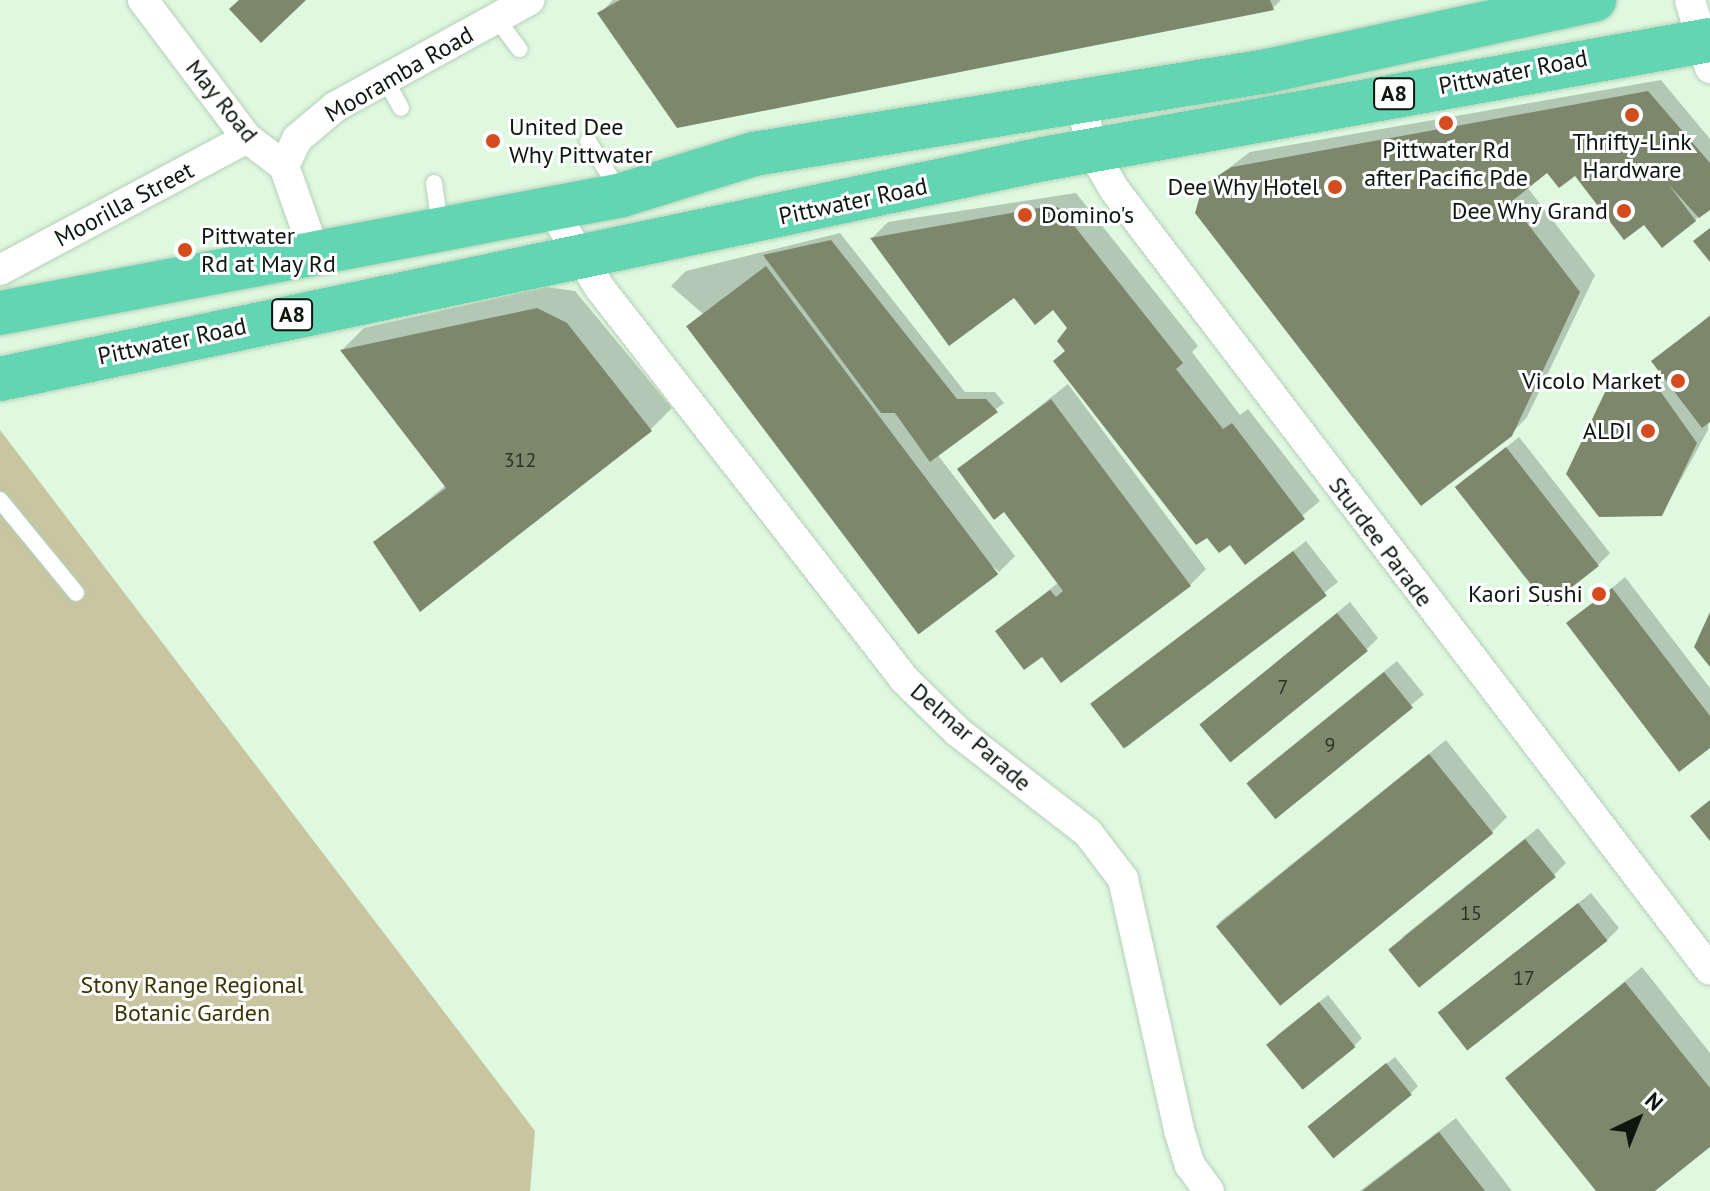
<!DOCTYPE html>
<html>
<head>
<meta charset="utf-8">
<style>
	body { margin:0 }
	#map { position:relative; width:1710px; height:1191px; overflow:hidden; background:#dff9e1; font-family:"PT Sans",sans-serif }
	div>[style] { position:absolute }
	.green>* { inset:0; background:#c8c5a0 }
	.shadow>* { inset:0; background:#0003; transform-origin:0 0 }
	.building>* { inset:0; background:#7c876b; transform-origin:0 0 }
	.roads { filter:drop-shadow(0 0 2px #b6cfb7) drop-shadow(0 0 2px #b6cfb7) }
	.service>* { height:16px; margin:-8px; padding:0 8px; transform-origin:8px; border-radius:8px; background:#fff }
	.minor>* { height:30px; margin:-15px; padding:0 15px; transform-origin:15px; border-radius:15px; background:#fff }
	.trunk>* { height:44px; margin:-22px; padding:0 22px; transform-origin:22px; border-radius:22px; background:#62d6b3 }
	.dots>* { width:22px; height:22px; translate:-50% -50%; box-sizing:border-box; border:4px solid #fff; border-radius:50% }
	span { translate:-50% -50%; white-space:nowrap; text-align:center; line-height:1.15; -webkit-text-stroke:6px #fff; paint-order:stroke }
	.number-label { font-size:20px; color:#2a3326 }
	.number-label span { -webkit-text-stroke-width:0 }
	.shield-label span { padding:2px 6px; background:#fff; border:2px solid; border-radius:6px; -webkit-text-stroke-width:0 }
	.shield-label { font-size:22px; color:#0e170f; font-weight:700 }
	.street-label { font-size:24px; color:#0e170f }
	.poi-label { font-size:24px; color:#0e170f }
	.left { translate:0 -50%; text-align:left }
	.right { translate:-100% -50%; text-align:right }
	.park-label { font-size:24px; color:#3b3505 }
	.north { position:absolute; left:1598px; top:1079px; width:80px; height:80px; -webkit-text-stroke:6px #fff; paint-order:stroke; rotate:43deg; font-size:22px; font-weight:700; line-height:32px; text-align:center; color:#0e170f }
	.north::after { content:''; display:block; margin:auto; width:28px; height:36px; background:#0e170f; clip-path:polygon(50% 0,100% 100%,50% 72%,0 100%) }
</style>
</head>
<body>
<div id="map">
	<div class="green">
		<div style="clip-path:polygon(0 430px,535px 1131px,530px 1191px,0 1191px)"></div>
	</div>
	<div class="shadow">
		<div style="clip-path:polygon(613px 0,1281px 0,1273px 8px,599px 14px)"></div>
		<div style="clip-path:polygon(1661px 80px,1710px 139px,1710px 207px,1695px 220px,1645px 222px,1575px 173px,1548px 171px,1527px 187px,1595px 275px,1527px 417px,1511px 434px,1205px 186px,1250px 152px)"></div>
		<div style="clip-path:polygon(1076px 193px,1198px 346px,1192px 352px,1240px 415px,1248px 409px,1320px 501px,1246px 562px,1067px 350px,1069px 328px,1054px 307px,872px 238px,888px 222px)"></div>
		<div style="clip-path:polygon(840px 233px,965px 392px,995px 392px,1004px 403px,937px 454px,1015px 556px,999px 572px,671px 286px,686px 271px)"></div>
		<div style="clip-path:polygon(546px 287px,575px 291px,672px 408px,650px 430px,376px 543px,446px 485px,342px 350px,364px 328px)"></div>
		<div style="clip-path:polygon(1710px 315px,1708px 430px,1662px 514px,1608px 391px,1620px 379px,1666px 377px,1654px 362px)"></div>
		<div style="clip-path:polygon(1068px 384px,1206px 569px,1190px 585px,1042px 654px,998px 631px,1059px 582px,1004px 509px,959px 470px)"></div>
		<div style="clip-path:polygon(1519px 437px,1610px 553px,1598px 565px,1457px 487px)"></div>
		<div style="left:1306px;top:541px;width:52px;height:268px;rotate:52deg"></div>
		<div style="clip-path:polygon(1625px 577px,1710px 688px,1710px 746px,1569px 624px)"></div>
		<div style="clip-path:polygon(1350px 602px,1378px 638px,1366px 650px,1201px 724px)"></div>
		<div style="left:1397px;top:661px;width:43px;height:192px;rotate:51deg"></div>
		<div style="clip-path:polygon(1446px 740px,1507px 817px,1491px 833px,1217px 924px)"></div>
		<div style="clip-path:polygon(1538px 828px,1566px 863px,1554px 875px,1401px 938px)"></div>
		<div style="clip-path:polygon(1591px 893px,1619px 928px,1607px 940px,1454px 1002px)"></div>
		<div style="clip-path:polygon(1642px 967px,1710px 1053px,1710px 1145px,1652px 1191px,1599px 1191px,1508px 1078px)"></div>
		<div style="clip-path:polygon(1328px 995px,1362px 1038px,1354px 1046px,1276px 1036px)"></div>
		<div style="clip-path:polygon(1395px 1057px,1418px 1086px,1411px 1093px,1319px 1119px)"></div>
		<div style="clip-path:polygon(1456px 1118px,1512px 1191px,1360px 1191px)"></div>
	</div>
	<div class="building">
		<div style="clip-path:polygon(239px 0,306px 0,261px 43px,229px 9px)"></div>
		<div style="clip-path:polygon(620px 0,1270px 0,1274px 10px,677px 128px,597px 13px)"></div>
		<div style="clip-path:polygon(1648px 91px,1710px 163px,1710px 210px,1699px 218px,1668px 184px,1696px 221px,1662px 248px,1644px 225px,1624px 240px,1575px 176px,1559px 188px,1547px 173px,1511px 202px,1580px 292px,1512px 436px,1421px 506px,1195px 213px,1203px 185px,1232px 167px)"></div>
		<div style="clip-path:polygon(1050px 206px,1060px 208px,1183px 363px,1176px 369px,1223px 429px,1232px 423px,1305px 519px,1245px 565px,1230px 545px,1219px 553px,1207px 538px,1196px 545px,1053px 361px,1065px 351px,1057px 341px,1067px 328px,1053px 310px,1035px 325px,1014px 298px,949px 346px,870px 238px)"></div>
		<div style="clip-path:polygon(1710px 228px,1710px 262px,1693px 241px)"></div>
		<div style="clip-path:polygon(831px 240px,957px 399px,986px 399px,998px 412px,930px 462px,895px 413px,881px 413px,763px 255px)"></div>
		<div style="left:766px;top:266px;width:386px;height:100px;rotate:53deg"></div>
		<div style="clip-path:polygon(537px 308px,567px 323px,652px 431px,420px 612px,373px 542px,446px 488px,340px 350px)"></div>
		<div style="clip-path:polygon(1710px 316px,1710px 422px,1702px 428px,1651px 361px)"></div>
		<div style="clip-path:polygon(1658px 388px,1697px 443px,1662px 516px,1599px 517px,1566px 474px,1606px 390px)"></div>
		<div style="clip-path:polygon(1051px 399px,1191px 586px,1061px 683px,1042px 657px,1024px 670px,995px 631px,1050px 590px,1056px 597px,1063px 591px,1004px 512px,994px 520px,957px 469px)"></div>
		<div style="left:1506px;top:447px;width:151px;height:65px;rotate:52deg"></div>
		<div style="left:1293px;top:551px;width:56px;height:254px;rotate:53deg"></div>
		<div style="clip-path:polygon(1612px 588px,1710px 716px,1710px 748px,1679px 772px,1566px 623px)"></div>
		<div style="clip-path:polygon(1710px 612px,1710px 667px,1694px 647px)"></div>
		<div style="left:1337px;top:613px;width:49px;height:177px;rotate:51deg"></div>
		<div style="left:1384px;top:672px;width:46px;height:177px;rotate:51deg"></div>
		<div style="left:1429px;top:754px;width:102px;height:274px;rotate:51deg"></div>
		<div style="clip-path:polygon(1710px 800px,1710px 841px,1690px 816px)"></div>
		<div style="left:1525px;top:839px;width:49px;height:176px;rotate:51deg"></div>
		<div style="left:1578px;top:903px;width:48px;height:178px;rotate:52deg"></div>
		<div style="clip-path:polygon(1625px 982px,1710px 1088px,1710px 1147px,1655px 1191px,1596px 1191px,1505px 1078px)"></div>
		<div style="left:1319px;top:1002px;width:58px;height:68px;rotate:51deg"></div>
		<div style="left:1386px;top:1063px;width:41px;height:101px;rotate:51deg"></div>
		<div style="clip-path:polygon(1439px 1132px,1485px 1191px,1362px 1191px)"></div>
	</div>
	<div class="roads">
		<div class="service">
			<div style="left:496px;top:18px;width:39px;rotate:53deg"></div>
			<div style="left:385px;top:79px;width:33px;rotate:61deg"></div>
			<div style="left:588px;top:141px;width:62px;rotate:58.1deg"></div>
			<div style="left:434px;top:183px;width:43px;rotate:82.1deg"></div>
			<div style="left:0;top:500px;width:120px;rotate:50.7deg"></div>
		</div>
		<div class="minor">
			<div style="left:143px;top:0;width:173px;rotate:53deg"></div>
			<div style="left:247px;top:138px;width:46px;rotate:37.1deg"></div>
			<div style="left:284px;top:166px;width:87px;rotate:70.5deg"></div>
			<div style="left:1690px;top:0;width:71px;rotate:73.6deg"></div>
			<div style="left:1081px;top:99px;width:53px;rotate:78.1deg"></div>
			<div style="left:1092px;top:151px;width:44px;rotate:59.9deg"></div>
			<div style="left:1114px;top:189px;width:982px;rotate:52.65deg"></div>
			<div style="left:284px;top:166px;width:30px;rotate:-64deg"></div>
			<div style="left:297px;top:139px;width:50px;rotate:-40.1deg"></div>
			<div style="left:335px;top:107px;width:222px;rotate:-28.8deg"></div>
			<div style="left:550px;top:206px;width:95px;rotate:58.8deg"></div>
			<div style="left:599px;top:287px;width:495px;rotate:52.1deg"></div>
			<div style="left:903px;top:678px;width:77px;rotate:44.5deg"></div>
			<div style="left:958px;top:732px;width:165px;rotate:37.8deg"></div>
			<div style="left:1088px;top:833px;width:58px;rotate:52.7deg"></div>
			<div style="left:1123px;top:879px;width:257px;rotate:77.4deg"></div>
			<div style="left:1179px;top:1130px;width:37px;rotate:73deg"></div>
			<div style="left:1190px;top:1165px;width:32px;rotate:54deg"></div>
			<div style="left:0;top:270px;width:280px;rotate:-28.1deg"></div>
		</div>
		<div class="trunk">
			<div style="left:0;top:313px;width:633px;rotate:-10.74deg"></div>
			<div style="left:622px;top:195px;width:138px;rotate:-17.3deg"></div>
			<div style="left:754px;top:154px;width:520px;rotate:-9.19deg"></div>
			<div style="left:1267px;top:71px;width:335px;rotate:-12.3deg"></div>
			<div style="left:0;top:379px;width:1066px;rotate:-11.91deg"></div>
			<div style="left:1043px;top:159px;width:678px;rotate:-10.12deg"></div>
		</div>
	</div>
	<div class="dots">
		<div style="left:1632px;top:115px;background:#d44c1e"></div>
		<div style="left:1446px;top:123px;background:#d44c1e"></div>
		<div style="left:493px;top:141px;background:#d44c1e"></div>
		<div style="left:1335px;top:187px;background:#d44c1e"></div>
		<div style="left:1624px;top:211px;background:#d44c1e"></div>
		<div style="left:1025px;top:215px;background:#d44c1e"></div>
		<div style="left:185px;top:250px;background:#d44c1e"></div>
		<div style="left:1678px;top:381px;background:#d44c1e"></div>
		<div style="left:1648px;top:431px;background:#d44c1e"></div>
		<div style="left:1599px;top:594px;background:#d44c1e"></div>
	</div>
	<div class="number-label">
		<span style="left:520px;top:460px">312</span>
		<span style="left:1283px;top:687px">7</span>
		<span style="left:1330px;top:745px">9</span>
		<span style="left:1471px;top:913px">15</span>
		<span style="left:1524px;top:978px">17</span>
	</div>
	<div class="shield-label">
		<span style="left:1394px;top:94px">A8</span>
		<span style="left:292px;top:315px">A8</span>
	</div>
	<div class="street-label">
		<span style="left:1513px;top:72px;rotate:-11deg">Pittwater Road</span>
		<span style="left:399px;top:74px;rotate:-30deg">Mooramba Road</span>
		<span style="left:222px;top:101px;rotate:51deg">May Road</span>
		<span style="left:853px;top:201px;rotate:-12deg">Pittwater Road</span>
		<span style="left:124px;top:204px;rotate:-28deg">Moorilla Street</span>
		<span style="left:172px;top:341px;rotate:-12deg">Pittwater Road</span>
		<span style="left:1381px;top:542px;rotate:53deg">Sturdee Parade</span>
		<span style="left:971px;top:737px;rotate:41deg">Delmar Parade</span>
	</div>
	<div class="poi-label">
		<span class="left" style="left:509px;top:141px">United Dee<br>Why Pittwater</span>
		<span style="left:1632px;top:156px">Thrifty-Link<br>Hardware</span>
		<span style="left:1446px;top:164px">Pittwater Rd<br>after Pacific Pde</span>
		<span class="right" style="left:1319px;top:187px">Dee Why Hotel</span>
		<span class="right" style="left:1608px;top:211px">Dee Why Grand</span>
		<span class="left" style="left:1041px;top:215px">Domino's</span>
		<span class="left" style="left:201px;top:250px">Pittwater<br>Rd at May Rd</span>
		<span class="right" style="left:1662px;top:381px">Vicolo Market</span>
		<span class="right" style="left:1632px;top:431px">ALDI</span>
		<span class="right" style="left:1583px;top:594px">Kaori Sushi</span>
	</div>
	<div class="park-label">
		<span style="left:192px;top:999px">Stony Range Regional<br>Botanic Garden</span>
	</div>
	<div class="north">N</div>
</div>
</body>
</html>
